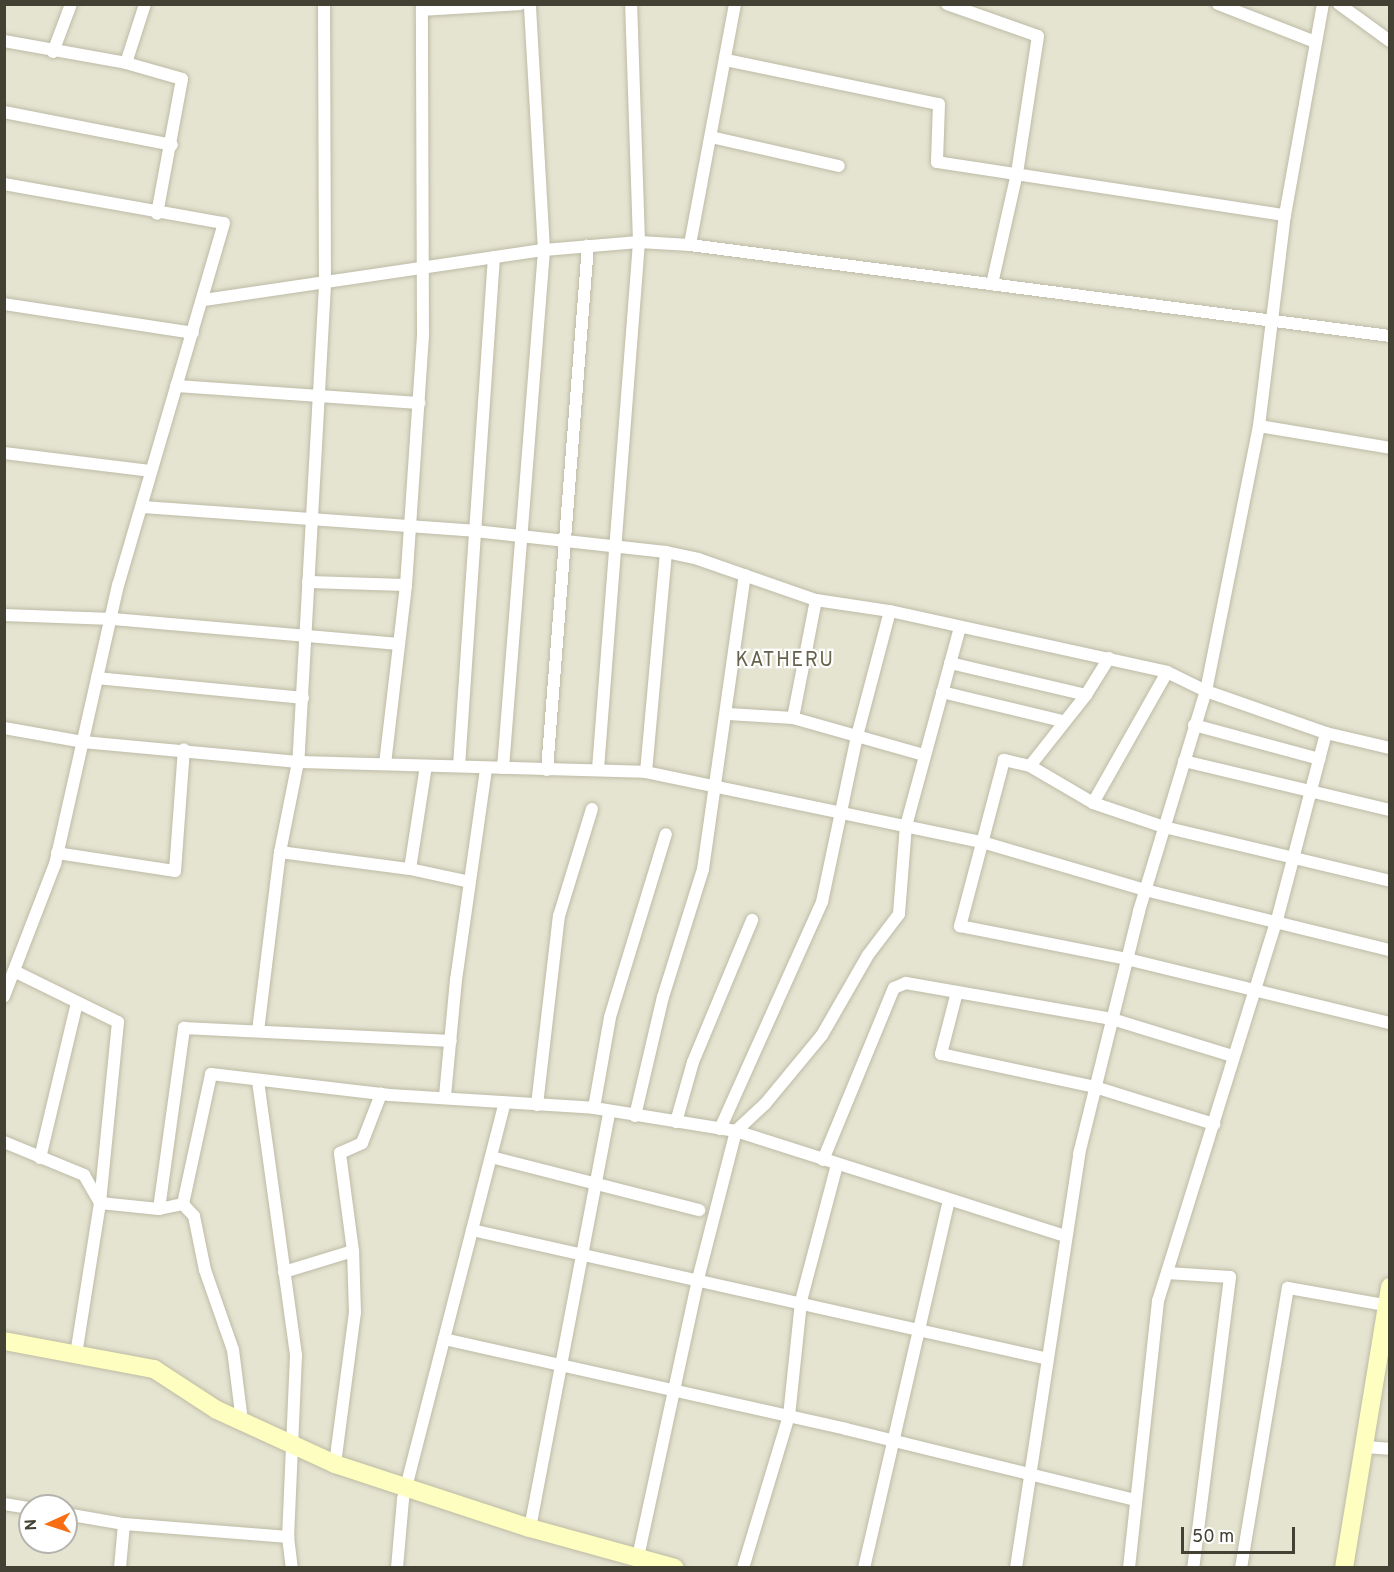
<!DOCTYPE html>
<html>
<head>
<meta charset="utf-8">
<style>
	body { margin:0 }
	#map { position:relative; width:1394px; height:1572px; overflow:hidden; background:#f1f1e3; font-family:Overpass,sans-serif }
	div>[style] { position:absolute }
	.residential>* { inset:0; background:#e5e4d1 }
	.roads { filter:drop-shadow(0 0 2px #bdbba6) drop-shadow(0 0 2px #bdbba6) }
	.street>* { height:12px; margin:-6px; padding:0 6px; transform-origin:6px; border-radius:6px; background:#fff }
	.secondary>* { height:18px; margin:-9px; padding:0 9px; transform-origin:9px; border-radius:9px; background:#fefec0 }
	span { translate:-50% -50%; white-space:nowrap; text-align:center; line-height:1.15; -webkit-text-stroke:4.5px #fff; paint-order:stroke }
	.quarter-label { font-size:20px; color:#66624b; letter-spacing:1.5px }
	.frame { position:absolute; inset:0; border:6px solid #434133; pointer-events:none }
	.north { position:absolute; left:18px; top:1494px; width:60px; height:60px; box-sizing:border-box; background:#fff; border:2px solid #b4b3ad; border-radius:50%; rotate:267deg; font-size:16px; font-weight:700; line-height:24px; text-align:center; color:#434133 }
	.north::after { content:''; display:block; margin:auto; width:21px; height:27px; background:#f86f13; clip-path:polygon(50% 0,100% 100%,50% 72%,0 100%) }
	.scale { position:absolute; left:1181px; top:1527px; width:114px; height:27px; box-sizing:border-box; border:3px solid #434133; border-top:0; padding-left:8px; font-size:18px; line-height:21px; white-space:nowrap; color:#434133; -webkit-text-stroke:4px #fff; paint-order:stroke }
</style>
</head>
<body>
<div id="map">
	<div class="residential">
		<div style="clip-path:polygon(evenodd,5px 5px,1389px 5px,1389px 1567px,5px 1568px,5px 5px,30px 1506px,66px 1506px,66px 1542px,30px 1542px,30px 1506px)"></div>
	</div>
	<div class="roads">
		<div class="street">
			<div style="left:324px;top:4px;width:281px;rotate:89.8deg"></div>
			<div style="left:325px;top:285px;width:478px;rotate:93.2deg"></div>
			<div style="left:298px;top:762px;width:92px;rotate:101.3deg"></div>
			<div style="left:280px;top:852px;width:131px;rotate:7.5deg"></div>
			<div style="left:410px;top:869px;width:61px;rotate:12.2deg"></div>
			<div style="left:735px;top:4px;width:245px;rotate:100.6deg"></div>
			<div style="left:690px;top:245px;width:706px;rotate:7.41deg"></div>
			<div style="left:947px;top:4px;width:96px;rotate:19.4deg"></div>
			<div style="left:1038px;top:36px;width:139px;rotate:98.7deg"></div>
			<div style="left:1017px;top:173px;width:114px;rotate:102.7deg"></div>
			<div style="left:1218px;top:4px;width:102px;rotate:21.3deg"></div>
			<div style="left:1339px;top:4px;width:63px;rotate:36deg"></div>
			<div style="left:422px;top:10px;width:98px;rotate:-3.5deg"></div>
			<div style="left:4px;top:41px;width:124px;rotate:10.2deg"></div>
			<div style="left:126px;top:63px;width:58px;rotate:15.9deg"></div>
			<div style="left:182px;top:79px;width:137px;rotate:100.5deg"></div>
			<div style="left:53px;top:52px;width:51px;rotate:-69.4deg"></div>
			<div style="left:726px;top:60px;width:217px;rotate:11.7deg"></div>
			<div style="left:939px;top:104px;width:58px;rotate:92deg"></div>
			<div style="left:937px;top:162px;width:352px;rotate:8.7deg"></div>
			<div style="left:126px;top:63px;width:62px;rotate:-72.1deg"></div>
			<div style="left:4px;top:112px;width:171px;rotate:11.1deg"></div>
			<div style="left:711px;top:137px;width:131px;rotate:12.8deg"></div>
			<div style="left:4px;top:184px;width:223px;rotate:10.1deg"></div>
			<div style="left:224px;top:223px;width:377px;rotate:106.3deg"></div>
			<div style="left:118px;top:585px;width:286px;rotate:102.7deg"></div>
			<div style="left:55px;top:864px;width:142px;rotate:111.1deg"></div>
			<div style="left:204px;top:300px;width:344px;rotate:-8.4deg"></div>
			<div style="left:544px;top:250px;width:95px;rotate:-4.8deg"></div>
			<div style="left:639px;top:242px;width:51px;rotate:3.4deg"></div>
			<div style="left:4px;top:304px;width:191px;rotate:8.7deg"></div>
			<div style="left:176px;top:386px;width:244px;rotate:4deg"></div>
			<div style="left:1259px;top:426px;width:133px;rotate:9.5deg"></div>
			<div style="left:4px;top:453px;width:147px;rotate:7deg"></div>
			<div style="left:142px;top:507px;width:334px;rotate:4.1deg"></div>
			<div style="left:475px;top:531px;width:192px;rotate:6.3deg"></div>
			<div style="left:666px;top:552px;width:33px;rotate:12deg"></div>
			<div style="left:698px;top:559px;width:125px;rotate:19.2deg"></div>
			<div style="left:816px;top:600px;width:75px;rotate:8.5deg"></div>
			<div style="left:890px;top:611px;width:284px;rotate:12.4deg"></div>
			<div style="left:1167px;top:672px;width:43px;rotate:26deg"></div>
			<div style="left:1206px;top:691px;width:127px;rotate:19.3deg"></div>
			<div style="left:1326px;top:733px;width:66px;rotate:13.2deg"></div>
			<div style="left:308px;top:582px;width:98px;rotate:1.8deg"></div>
			<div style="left:4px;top:615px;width:109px;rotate:2.1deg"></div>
			<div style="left:113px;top:619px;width:287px;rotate:5deg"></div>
			<div style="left:1109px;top:658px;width:44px;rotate:121.9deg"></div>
			<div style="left:1086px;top:695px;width:90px;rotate:128.3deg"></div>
			<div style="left:1030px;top:766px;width:27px;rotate:-167deg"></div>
			<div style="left:1004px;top:760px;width:172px;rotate:104.8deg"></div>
			<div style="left:960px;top:926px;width:170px;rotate:11.2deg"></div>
			<div style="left:1127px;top:959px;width:271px;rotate:13.7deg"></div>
			<div style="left:950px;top:663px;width:140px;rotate:13.2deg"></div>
			<div style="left:97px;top:678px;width:207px;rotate:5.5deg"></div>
			<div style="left:942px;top:692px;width:123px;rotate:13.6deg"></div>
			<div style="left:728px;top:714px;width:65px;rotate:3.5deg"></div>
			<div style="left:793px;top:718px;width:136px;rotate:15.8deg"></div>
			<div style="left:793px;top:718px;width:120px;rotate:-79deg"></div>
			<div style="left:1194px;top:725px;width:130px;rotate:15.2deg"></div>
			<div style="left:4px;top:728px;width:80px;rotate:10deg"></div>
			<div style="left:83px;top:742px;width:216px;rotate:5.3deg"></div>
			<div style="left:298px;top:762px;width:348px;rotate:1.6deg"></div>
			<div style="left:646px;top:772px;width:343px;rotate:11.8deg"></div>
			<div style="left:982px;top:842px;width:170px;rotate:16.4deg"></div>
			<div style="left:1145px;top:890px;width:252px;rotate:13.8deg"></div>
			<div style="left:1184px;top:761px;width:212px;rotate:13.4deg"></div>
			<div style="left:385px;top:764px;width:180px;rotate:-83.3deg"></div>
			<div style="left:406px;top:585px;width:252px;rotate:-86.1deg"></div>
			<div style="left:423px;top:334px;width:330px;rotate:-90.2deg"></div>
			<div style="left:459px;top:766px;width:510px;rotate:-86.07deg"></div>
			<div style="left:1030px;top:766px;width:73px;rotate:30.4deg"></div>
			<div style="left:1093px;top:803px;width:75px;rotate:18.7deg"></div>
			<div style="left:1164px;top:827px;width:232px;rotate:13.4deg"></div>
			<div style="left:503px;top:768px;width:520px;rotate:-85.47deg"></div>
			<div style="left:544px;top:250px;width:246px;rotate:-93.3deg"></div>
			<div style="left:598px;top:769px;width:529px;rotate:-85.55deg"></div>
			<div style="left:639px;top:242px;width:238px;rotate:-91.9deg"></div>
			<div style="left:547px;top:770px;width:526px;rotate:-85.53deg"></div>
			<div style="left:646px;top:772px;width:221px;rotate:-84.8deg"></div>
			<div style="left:1093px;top:803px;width:150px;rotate:-60.5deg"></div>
			<div style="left:57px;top:853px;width:119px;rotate:8.7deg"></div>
			<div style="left:175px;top:871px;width:122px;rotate:-85.8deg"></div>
			<div style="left:410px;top:869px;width:104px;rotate:-81.2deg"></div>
			<div style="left:14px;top:971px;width:116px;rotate:26.1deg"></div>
			<div style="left:118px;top:1022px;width:182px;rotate:95.7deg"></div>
			<div style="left:100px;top:1203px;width:154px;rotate:99deg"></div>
			<div style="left:957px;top:992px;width:64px;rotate:104.5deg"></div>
			<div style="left:941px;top:1054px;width:157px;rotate:12.1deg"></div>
			<div style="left:1095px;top:1087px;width:125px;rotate:17.3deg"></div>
			<div style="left:258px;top:1031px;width:180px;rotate:-83deg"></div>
			<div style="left:258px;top:1081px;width:277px;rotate:82.1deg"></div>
			<div style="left:296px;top:1355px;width:182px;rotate:92.5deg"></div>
			<div style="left:288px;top:1537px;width:31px;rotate:83deg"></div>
			<div style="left:445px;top:1096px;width:117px;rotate:-84.6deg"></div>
			<div style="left:456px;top:980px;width:214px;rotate:-81.9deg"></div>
			<div style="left:537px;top:1105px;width:190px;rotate:-83.4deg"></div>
			<div style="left:559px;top:916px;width:112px;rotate:-72.9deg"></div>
			<div style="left:594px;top:1108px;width:92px;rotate:-80deg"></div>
			<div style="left:610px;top:1017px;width:191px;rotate:-73deg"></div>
			<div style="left:635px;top:1116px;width:122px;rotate:-76.8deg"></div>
			<div style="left:663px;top:997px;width:134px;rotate:-72.6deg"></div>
			<div style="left:703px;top:869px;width:297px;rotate:-81.9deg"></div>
			<div style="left:676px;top:1122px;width:62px;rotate:-74.2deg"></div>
			<div style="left:693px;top:1062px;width:154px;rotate:-67.4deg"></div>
			<div style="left:720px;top:1129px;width:249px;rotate:-65.8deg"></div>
			<div style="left:822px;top:902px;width:170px;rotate:-78.1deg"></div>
			<div style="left:857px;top:736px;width:129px;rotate:-75.2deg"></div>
			<div style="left:4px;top:1142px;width:87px;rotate:22.4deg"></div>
			<div style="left:84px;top:1175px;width:32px;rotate:60deg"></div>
			<div style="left:100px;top:1203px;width:59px;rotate:5.8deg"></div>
			<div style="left:159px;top:1209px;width:25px;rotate:-12deg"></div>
			<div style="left:491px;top:1157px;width:215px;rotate:14.3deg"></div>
			<div style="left:40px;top:1158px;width:159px;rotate:-76.6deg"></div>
			<div style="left:823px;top:1160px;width:186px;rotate:-67.6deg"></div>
			<div style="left:894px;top:988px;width:13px;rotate:-23deg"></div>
			<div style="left:906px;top:983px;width:209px;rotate:9.9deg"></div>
			<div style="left:1112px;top:1019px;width:126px;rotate:17.1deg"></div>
			<div style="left:159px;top:1209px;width:183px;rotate:-82.1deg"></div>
			<div style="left:184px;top:1028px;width:267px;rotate:2.8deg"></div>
			<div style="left:472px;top:1230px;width:590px;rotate:12.62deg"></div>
			<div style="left:284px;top:1272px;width:72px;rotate:-16.9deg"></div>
			<div style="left:1167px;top:1273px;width:63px;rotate:3.6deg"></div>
			<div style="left:1230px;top:1277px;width:293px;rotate:97.2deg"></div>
			<div style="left:444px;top:1339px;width:412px;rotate:12.6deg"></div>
			<div style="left:846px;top:1429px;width:298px;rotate:13.8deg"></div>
			<div style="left:242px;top:1421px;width:72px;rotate:-97.2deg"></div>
			<div style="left:233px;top:1350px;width:85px;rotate:-109.3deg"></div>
			<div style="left:205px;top:1270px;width:55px;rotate:-101.5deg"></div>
			<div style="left:194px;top:1216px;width:16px;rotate:-133deg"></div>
			<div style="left:183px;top:1204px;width:133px;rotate:-77.8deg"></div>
			<div style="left:211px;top:1074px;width:180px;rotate:6.7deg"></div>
			<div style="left:390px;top:1095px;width:204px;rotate:3.6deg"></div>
			<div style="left:594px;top:1108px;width:144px;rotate:9.2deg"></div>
			<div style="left:736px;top:1131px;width:346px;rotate:17.7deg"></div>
			<div style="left:1364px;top:1447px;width:26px;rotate:4deg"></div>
			<div style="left:335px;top:1464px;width:152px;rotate:-82.5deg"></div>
			<div style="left:355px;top:1313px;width:62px;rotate:-91.8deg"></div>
			<div style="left:353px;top:1251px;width:99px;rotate:-97.6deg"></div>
			<div style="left:340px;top:1153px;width:24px;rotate:-24deg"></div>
			<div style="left:362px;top:1143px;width:53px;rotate:-68.8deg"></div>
			<div style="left:4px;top:1504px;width:26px;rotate:9deg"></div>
			<div style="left:66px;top:1514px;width:59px;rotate:9.8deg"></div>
			<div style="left:124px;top:1524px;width:165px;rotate:4.5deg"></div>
			<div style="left:530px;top:1528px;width:423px;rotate:-79.2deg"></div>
			<div style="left:638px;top:1557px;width:284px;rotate:-77.8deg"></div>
			<div style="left:698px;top:1279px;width:153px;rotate:-75.6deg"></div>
			<div style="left:736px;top:1131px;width:40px;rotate:-43deg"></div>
			<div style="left:765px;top:1104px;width:89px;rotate:-50.4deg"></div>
			<div style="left:822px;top:1035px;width:92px;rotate:-60.1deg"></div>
			<div style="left:868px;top:955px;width:51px;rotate:-52.9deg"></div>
			<div style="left:899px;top:914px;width:88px;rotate:-85.5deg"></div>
			<div style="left:906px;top:826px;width:206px;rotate:-74.8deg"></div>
			<div style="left:120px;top:1568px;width:44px;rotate:-84.8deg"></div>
			<div style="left:397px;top:1568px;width:69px;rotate:-85deg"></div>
			<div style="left:403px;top:1499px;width:409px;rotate:-75.6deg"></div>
			<div style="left:743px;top:1568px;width:159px;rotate:-73.2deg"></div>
			<div style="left:789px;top:1416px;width:116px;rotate:-84deg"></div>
			<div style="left:801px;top:1301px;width:141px;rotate:-75.2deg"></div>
			<div style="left:864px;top:1568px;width:378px;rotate:-77deg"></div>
			<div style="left:1016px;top:1568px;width:419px;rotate:-81.3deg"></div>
			<div style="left:1079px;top:1154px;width:250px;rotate:-76.1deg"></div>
			<div style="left:1139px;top:911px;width:230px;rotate:-73.1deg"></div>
			<div style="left:1206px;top:691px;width:270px;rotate:-78.7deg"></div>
			<div style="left:1259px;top:426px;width:213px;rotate:-83deg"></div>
			<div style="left:1285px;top:215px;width:214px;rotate:-79.8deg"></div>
			<div style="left:1129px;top:1568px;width:269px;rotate:-83.8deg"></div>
			<div style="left:1158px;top:1301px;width:399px;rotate:-72.7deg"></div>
			<div style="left:1277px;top:920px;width:193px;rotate:-75.3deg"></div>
			<div style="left:1241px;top:1568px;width:284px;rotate:-80.5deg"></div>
			<div style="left:1288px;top:1288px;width:104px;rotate:10deg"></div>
		</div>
		<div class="secondary">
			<div style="left:4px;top:1341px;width:153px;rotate:10.6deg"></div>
			<div style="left:154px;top:1369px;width:75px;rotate:33.1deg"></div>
			<div style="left:217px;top:1410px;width:130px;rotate:24.6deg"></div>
			<div style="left:335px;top:1464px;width:205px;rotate:18.2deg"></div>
			<div style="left:530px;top:1528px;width:150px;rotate:15.4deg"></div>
			<div style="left:1344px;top:1568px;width:285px;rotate:-80.7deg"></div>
		</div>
	</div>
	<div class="quarter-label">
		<span style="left:785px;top:661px">KATHERU</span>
	</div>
	<div class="frame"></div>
	<div class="north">N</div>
	<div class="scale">50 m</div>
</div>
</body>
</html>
